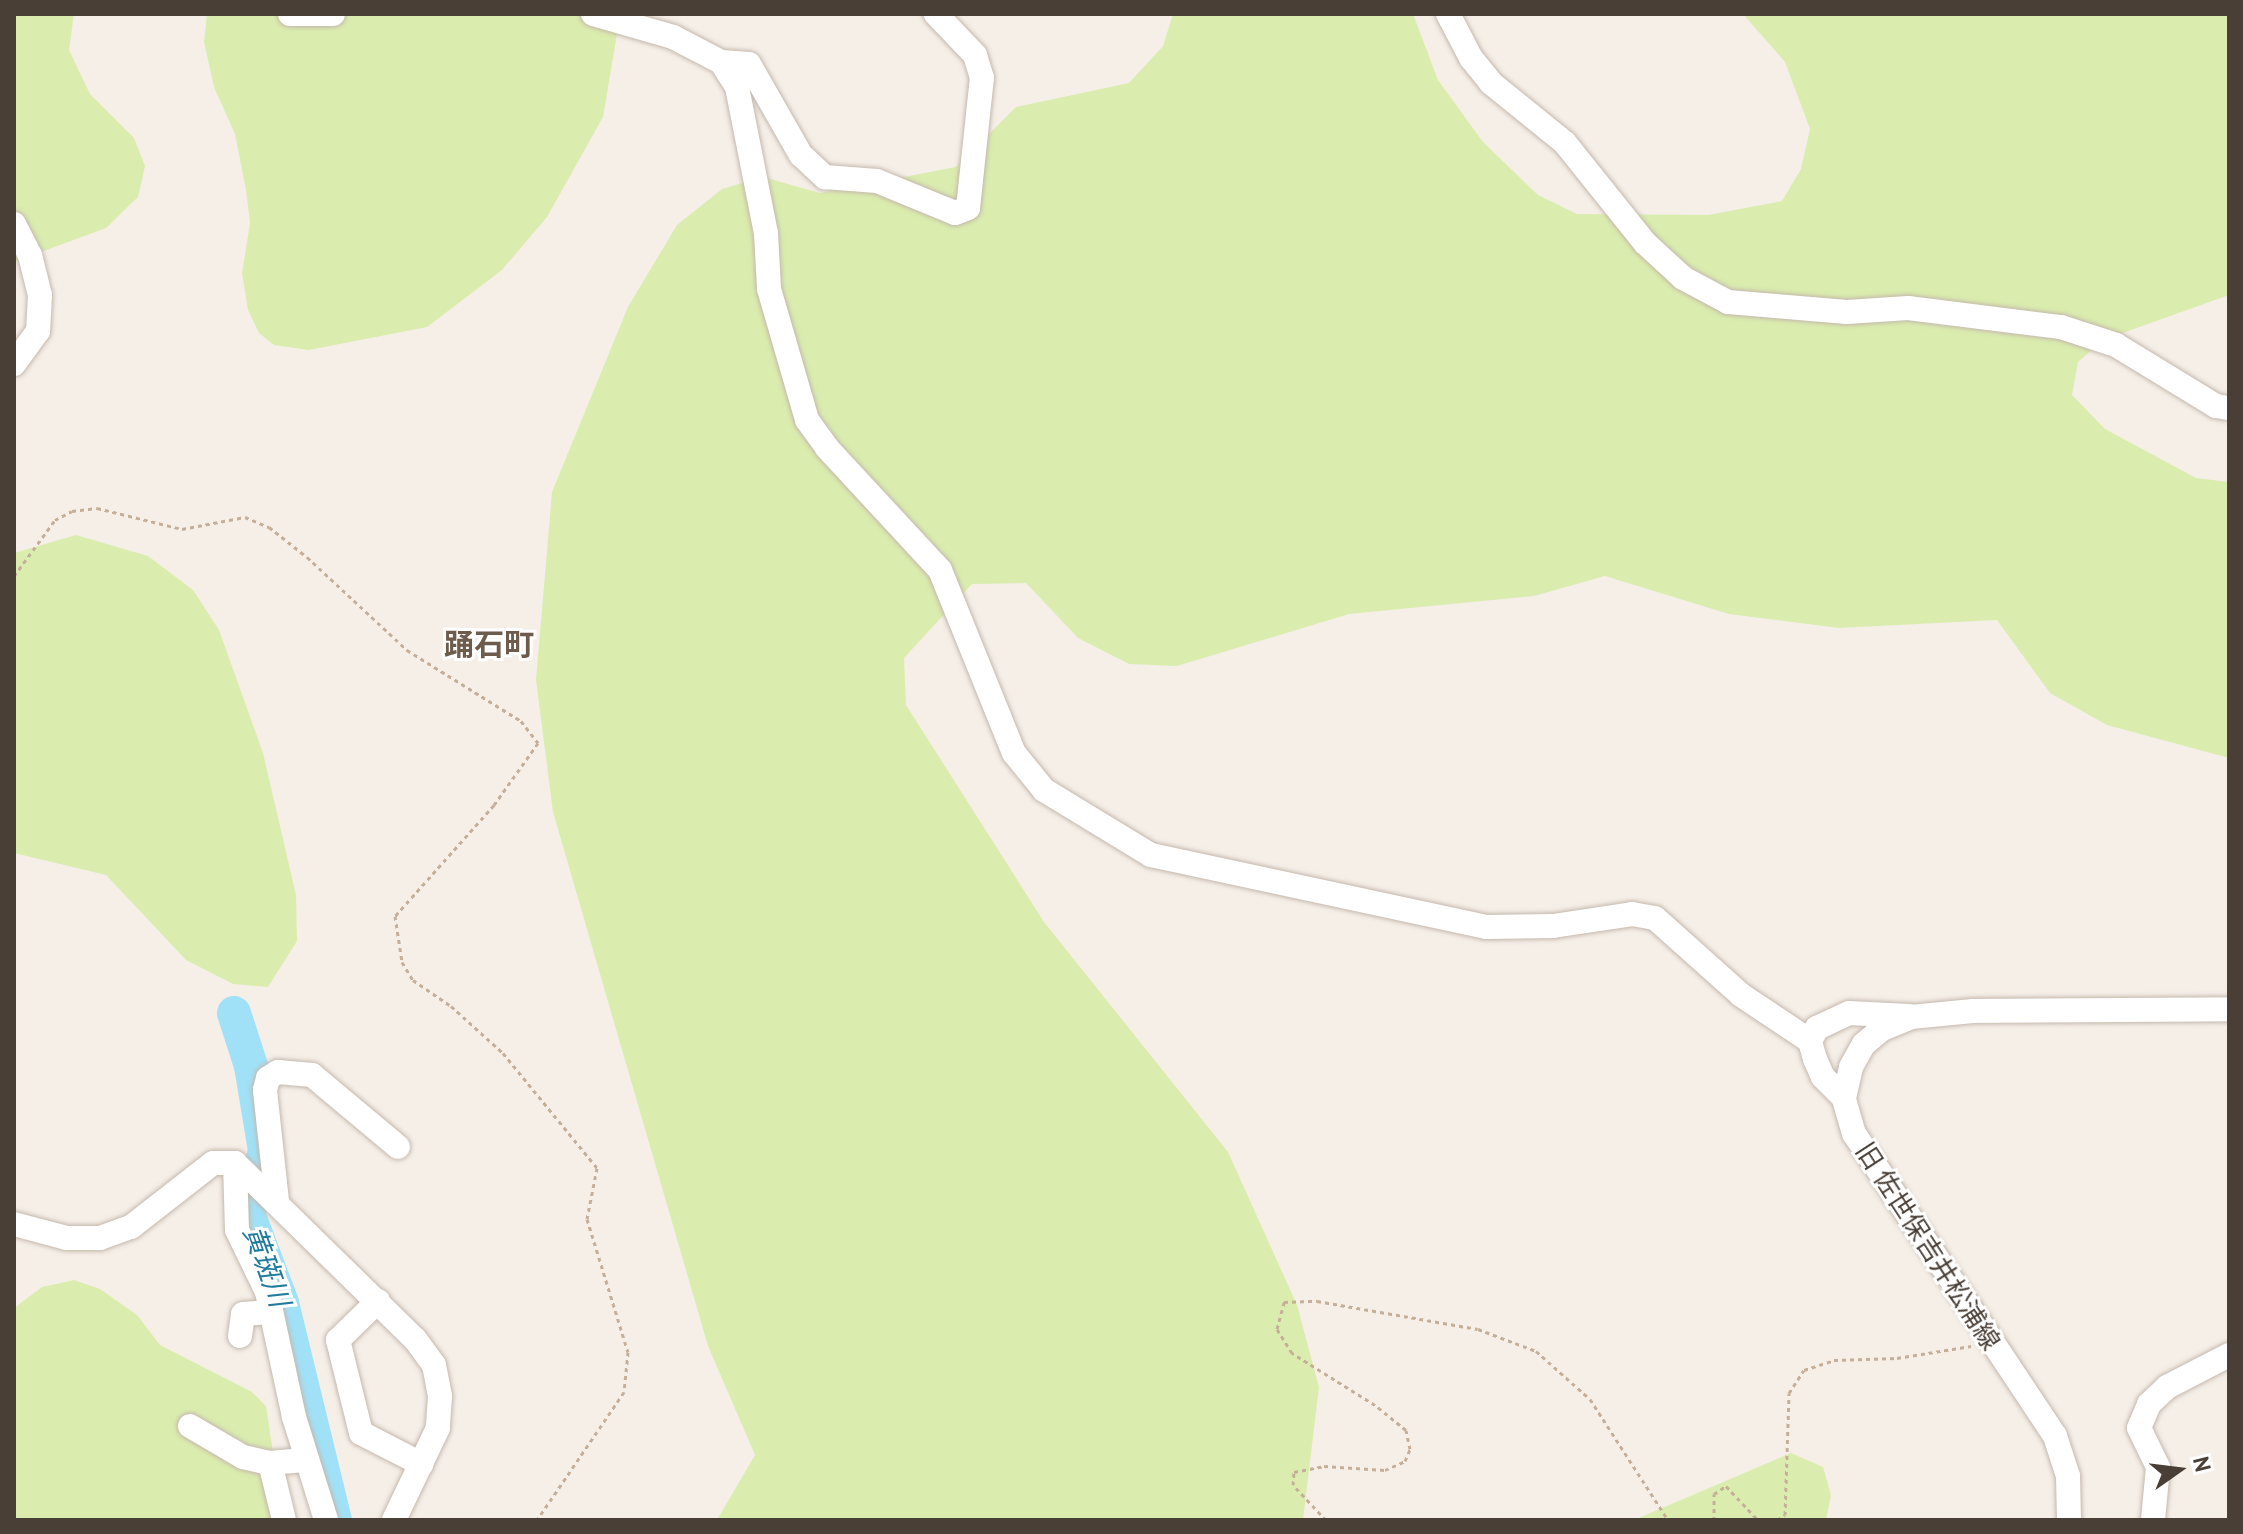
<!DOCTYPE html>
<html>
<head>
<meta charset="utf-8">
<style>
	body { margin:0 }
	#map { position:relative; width:2243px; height:1534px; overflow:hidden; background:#f5efe8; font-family:"PT Sans","Noto Sans JP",sans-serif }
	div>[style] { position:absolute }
	.green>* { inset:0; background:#daedae }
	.river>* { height:34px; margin:-17px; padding:0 17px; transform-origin:17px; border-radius:17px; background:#a0e1f7 }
	.path>* { height:3px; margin-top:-1.5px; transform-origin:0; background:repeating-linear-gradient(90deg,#c5af99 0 4px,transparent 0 8px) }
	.roads { filter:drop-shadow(0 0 2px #c5b8ad) drop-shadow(0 0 2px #c5b8ad) }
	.minor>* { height:24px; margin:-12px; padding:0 12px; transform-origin:12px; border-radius:12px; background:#fff }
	span { translate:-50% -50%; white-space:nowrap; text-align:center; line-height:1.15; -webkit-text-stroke:6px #fff; paint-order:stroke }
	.street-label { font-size:26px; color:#4a3f36 }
	.water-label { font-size:28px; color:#217b9d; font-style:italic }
	.quarter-label { font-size:30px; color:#6d5b4c; font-weight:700 }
	.frame { position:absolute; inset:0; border:16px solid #4a3f36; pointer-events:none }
	.north { position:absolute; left:2139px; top:1430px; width:80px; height:80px; -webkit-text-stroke:6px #fff; paint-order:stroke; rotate:76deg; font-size:22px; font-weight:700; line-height:32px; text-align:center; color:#4a3f36 }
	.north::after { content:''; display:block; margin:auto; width:28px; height:36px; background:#4a3f36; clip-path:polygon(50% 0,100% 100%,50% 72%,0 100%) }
</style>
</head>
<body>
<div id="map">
	<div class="green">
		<div style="clip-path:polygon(14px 14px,74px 14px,69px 50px,90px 94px,134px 138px,145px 166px,138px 197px,106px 228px,14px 262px)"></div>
		<div style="clip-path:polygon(207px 14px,617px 14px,619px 22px,603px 117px,547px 217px,502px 270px,427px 327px,309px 350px,274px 345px,259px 333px,248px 310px,242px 273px,250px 223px,246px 190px,235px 134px,214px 87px,204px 42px)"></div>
		<div style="clip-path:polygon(1173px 14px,1413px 14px,1438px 80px,1483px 142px,1538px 195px,1577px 214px,1708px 215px,1782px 201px,1801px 169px,1810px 129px,1785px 62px,1743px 14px,2229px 14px,2229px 295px,2103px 340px,2078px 362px,2072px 395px,2105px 429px,2196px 478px,2229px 482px,2229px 758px,2107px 725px,2050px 693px,1997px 620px,1839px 628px,1729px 614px,1605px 576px,1534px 596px,1349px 614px,1177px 666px,1129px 664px,1078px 638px,1026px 583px,972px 584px,904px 658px,906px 705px,1044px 922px,1228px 1152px,1297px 1305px,1319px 1387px,1303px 1520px,717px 1520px,755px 1455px,708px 1346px,553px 812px,536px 680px,552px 492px,628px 307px,677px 225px,722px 189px,763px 177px,820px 193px,956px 167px,1016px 107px,1129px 83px,1163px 46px)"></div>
		<div style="clip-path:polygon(76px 535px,148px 556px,193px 590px,219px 630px,263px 753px,296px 895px,297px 941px,268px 987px,233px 984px,186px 960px,106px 875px,14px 853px,14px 553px)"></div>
		<div style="clip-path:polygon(74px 1280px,100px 1289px,137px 1315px,160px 1345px,252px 1392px,266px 1406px,280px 1500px,277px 1520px,14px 1520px,14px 1308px,42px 1287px)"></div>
		<div style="clip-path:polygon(1791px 1453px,1823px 1467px,1831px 1495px,1826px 1520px,1634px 1520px)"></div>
	</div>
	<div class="river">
		<div style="left:234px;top:1013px;width:56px;rotate:72.2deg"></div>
		<div style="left:251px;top:1066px;width:86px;rotate:80.6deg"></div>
		<div style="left:265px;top:1151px;width:64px;rotate:105.3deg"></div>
		<div style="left:248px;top:1213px;width:96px;rotate:69.3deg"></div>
		<div style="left:282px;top:1303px;width:223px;rotate:76.3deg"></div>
	</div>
	<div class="path">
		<div style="left:14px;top:576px;width:69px;rotate:-53.8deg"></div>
		<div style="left:55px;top:520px;width:19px;rotate:-28deg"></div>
		<div style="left:72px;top:511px;width:25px;rotate:-7deg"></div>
		<div style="left:97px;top:508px;width:88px;rotate:13.9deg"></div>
		<div style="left:182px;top:529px;width:64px;rotate:-10.8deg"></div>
		<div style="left:245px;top:517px;width:26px;rotate:23deg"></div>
		<div style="left:269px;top:527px;width:48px;rotate:38.3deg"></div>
		<div style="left:307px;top:557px;width:137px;rotate:42.9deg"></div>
		<div style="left:407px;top:650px;width:134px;rotate:31.9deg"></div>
		<div style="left:521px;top:721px;width:28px;rotate:52deg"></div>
		<div style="left:538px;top:743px;width:76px;rotate:125.4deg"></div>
		<div style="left:494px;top:805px;width:149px;rotate:131.7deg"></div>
		<div style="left:395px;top:916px;width:47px;rotate:81.3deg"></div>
		<div style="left:402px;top:962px;width:21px;rotate:59deg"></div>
		<div style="left:413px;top:980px;width:46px;rotate:34.4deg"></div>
		<div style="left:451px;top:1006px;width:70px;rotate:42.1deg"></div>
		<div style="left:503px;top:1053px;width:149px;rotate:50.7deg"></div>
		<div style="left:597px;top:1168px;width:52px;rotate:101.1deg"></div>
		<div style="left:587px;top:1219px;width:139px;rotate:72.9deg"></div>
		<div style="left:628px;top:1352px;width:40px;rotate:95.7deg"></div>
		<div style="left:624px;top:1392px;width:155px;rotate:124.2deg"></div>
		<div style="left:1326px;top:1520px;width:48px;rotate:-133.3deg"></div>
		<div style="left:1293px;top:1485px;width:13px;rotate:-86deg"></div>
		<div style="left:1294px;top:1472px;width:31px;rotate:-11deg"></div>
		<div style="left:1324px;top:1466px;width:61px;rotate:3.8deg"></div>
		<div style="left:1385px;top:1470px;width:22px;rotate:-24deg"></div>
		<div style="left:1405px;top:1461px;width:13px;rotate:-67deg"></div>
		<div style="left:1410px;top:1449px;width:19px;rotate:-102deg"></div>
		<div style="left:1406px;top:1430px;width:40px;rotate:-141deg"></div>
		<div style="left:1375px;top:1405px;width:98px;rotate:-147.9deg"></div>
		<div style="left:1292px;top:1353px;width:28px;rotate:-122deg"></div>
		<div style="left:1277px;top:1329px;width:28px;rotate:-75deg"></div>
		<div style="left:1284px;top:1302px;width:33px;rotate:-2deg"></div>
		<div style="left:1317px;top:1301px;width:163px;rotate:9.9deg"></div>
		<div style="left:1478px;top:1329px;width:62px;rotate:20.8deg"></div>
		<div style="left:1536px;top:1351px;width:72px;rotate:41.6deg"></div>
		<div style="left:1590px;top:1399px;width:144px;rotate:57.2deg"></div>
		<div style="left:1714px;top:1520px;width:26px;rotate:-90deg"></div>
		<div style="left:1714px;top:1494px;width:14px;rotate:-34deg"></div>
		<div style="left:1726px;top:1486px;width:47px;rotate:46.7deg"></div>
		<div style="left:1777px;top:1520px;width:9px;rotate:-32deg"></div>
		<div style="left:1785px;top:1515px;width:122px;rotate:-88.1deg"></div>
		<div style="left:1789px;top:1393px;width:27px;rotate:-57deg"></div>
		<div style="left:1804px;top:1370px;width:32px;rotate:-18deg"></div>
		<div style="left:1834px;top:1360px;width:63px;rotate:-1.8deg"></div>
		<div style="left:1897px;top:1358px;width:75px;rotate:-9.2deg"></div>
	</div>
	<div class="roads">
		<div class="minor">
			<div style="left:290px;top:14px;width:43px"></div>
			<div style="left:593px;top:14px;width:83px;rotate:16deg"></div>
			<div style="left:673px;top:37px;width:54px;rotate:27.5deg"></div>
			<div style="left:721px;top:62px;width:28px;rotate:4deg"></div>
			<div style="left:749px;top:64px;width:105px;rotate:60.3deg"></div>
			<div style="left:801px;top:155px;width:33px;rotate:43deg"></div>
			<div style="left:825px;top:177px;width:52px;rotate:4.4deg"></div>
			<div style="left:877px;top:181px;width:84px;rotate:22.3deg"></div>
			<div style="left:955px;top:213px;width:14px;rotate:-21deg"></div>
			<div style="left:968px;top:208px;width:131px;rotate:-83.9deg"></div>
			<div style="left:982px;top:78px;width:24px;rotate:-107deg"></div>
			<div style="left:975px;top:55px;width:57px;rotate:-133.6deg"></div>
			<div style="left:1448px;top:14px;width:50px;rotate:62.4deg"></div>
			<div style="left:1471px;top:58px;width:32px;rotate:51deg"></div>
			<div style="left:1491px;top:83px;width:95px;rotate:39deg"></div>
			<div style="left:1565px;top:143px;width:128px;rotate:51.3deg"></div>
			<div style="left:1645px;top:243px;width:52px;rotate:42.6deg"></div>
			<div style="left:1683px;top:278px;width:51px;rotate:28.1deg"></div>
			<div style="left:1728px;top:302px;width:119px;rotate:4.8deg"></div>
			<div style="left:1847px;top:312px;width:61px;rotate:-3.8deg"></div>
			<div style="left:1908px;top:308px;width:154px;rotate:7.1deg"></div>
			<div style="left:2061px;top:327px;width:58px;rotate:18.1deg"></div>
			<div style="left:2116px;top:345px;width:117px;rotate:31.4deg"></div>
			<div style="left:2216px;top:406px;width:13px;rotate:9deg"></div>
			<div style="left:721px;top:62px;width:30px;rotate:57deg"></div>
			<div style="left:737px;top:87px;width:149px;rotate:78.8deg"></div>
			<div style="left:766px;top:233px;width:56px;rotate:86.9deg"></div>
			<div style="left:769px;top:289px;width:136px;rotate:73.8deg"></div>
			<div style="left:807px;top:420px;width:34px;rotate:54deg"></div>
			<div style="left:827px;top:448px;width:166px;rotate:47.2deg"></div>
			<div style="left:940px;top:570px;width:197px;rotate:68deg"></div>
			<div style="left:1014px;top:753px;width:48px;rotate:51deg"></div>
			<div style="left:1044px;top:790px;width:125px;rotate:31.3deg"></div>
			<div style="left:1151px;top:855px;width:343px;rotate:12.1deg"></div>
			<div style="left:1486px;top:927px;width:67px;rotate:-0.9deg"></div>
			<div style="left:1553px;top:926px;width:80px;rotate:-8.6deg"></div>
			<div style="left:1632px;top:914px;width:23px;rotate:10deg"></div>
			<div style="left:1655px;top:918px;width:115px;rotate:41.8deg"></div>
			<div style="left:1741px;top:995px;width:83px;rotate:33.7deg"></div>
			<div style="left:14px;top:224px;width:35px;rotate:63deg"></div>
			<div style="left:30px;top:255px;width:41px;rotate:76deg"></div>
			<div style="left:40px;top:295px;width:36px;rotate:93deg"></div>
			<div style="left:38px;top:331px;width:41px;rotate:126deg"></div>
			<div style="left:1844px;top:1098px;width:30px;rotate:-135deg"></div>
			<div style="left:1823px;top:1077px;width:20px;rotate:-114deg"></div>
			<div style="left:1815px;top:1059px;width:19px;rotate:-106deg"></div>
			<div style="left:1810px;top:1041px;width:15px;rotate:-62deg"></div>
			<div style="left:1817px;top:1028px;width:35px;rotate:-25deg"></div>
			<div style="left:1849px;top:1013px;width:60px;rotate:2.9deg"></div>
			<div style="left:235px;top:1163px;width:67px;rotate:88.3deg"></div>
			<div style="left:237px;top:1230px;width:69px;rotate:64.2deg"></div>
			<div style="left:267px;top:1292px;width:128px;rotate:77.8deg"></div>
			<div style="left:294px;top:1417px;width:108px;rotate:72.7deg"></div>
			<div style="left:277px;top:1201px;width:112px;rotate:-96.2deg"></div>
			<div style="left:265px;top:1090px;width:12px;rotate:-76deg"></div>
			<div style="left:268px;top:1078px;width:12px;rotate:-31deg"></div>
			<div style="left:278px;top:1072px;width:34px;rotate:5deg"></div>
			<div style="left:312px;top:1075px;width:112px;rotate:39.9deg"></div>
			<div style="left:14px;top:1224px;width:55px;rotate:14.8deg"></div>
			<div style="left:67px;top:1238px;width:33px"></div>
			<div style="left:100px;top:1238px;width:33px;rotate:-20deg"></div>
			<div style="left:131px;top:1227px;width:104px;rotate:-38deg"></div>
			<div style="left:213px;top:1163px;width:22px"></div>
			<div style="left:235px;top:1163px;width:252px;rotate:44.4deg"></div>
			<div style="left:415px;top:1339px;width:32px;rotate:54deg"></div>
			<div style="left:434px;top:1365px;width:32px;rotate:79deg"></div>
			<div style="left:440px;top:1396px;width:32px;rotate:94deg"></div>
			<div style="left:438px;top:1428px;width:102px;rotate:115.6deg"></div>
			<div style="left:378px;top:1301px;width:56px;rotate:135.7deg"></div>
			<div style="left:338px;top:1340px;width:96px;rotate:76.1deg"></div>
			<div style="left:361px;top:1433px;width:68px;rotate:27.3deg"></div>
			<div style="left:240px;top:1336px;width:22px;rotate:-82deg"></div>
			<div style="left:243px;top:1314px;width:28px;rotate:-4deg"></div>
			<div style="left:190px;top:1426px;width:61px;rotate:30.3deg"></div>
			<div style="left:243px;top:1457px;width:28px;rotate:13deg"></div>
			<div style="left:284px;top:1520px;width:59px;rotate:-103.8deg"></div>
			<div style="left:270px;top:1463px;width:37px;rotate:-5deg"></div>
			<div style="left:2069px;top:1520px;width:44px;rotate:-91.3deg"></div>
			<div style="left:2068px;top:1476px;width:42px;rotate:-108deg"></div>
			<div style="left:2055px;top:1436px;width:363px;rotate:-123.6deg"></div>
			<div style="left:1854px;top:1134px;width:37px;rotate:-106deg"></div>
			<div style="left:1844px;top:1098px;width:32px;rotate:-77deg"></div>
			<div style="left:1851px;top:1067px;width:26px;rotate:-61deg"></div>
			<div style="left:1864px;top:1044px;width:23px;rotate:-40deg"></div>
			<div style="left:1882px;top:1029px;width:31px;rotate:-22deg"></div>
			<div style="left:1911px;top:1017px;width:62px;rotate:-5.5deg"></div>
			<div style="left:1973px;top:1011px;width:256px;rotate:-0.4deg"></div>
			<div style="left:2153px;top:1520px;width:53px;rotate:-84.6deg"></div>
			<div style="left:2158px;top:1467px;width:43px;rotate:-116deg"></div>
			<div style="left:2139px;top:1428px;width:26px;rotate:-67deg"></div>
			<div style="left:2149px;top:1404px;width:25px;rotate:-43deg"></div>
			<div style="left:2167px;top:1387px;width:70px;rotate:-27.3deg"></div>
		</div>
	</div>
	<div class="street-label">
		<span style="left:1928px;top:1246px;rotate:57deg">旧 佐世保吉井松浦線</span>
	</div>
	<div class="water-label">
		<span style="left:267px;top:1266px;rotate:70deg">黄斑川</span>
	</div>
	<div class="quarter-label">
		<span style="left:489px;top:644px">踊石町</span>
	</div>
	<div class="frame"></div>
	<div class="north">N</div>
</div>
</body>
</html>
